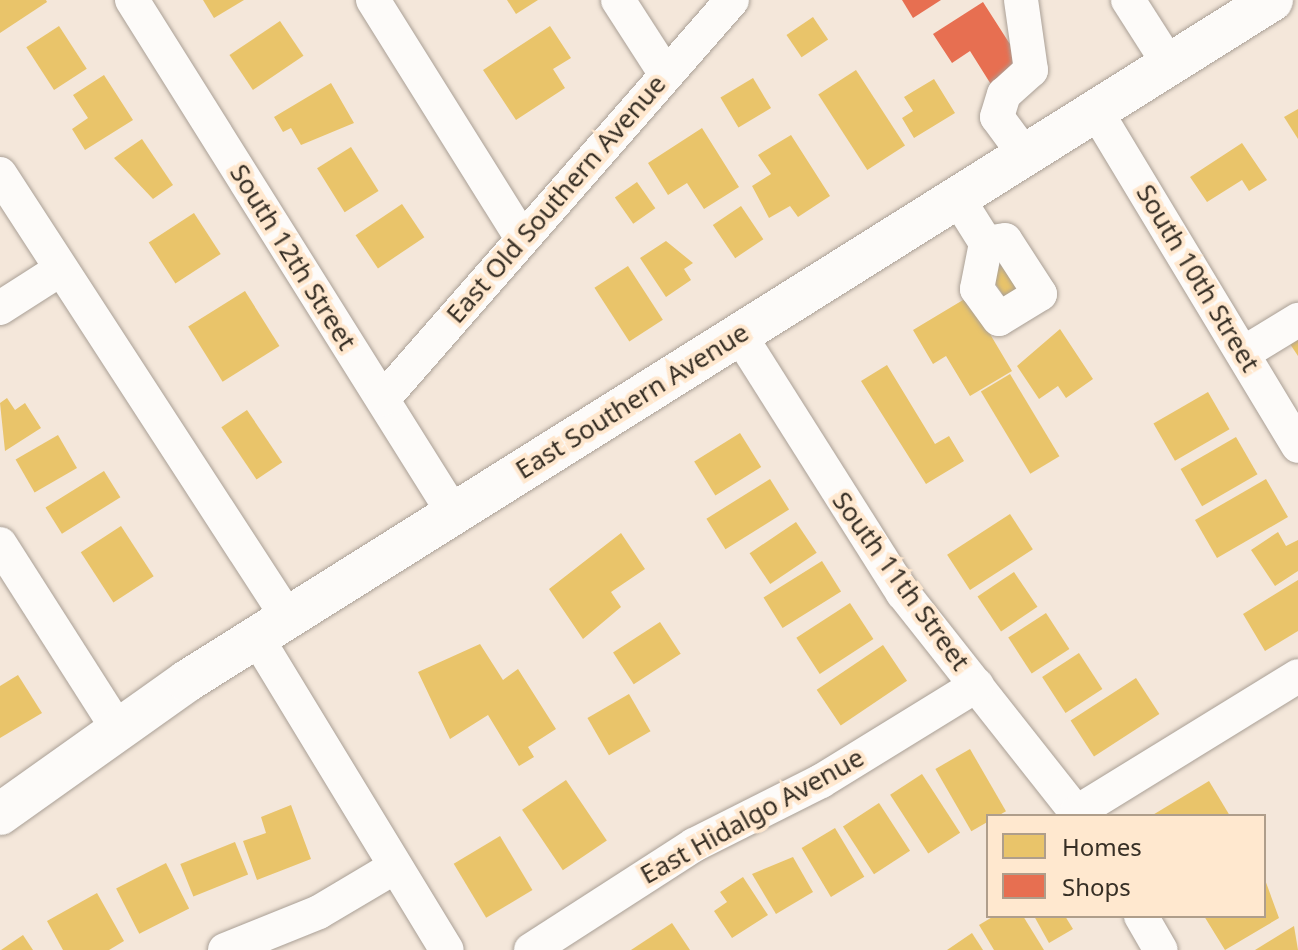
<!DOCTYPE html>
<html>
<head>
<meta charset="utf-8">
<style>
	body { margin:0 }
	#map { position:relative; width:1298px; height:950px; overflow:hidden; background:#f4e7da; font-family:"Noto Sans",sans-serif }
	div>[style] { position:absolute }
	.homes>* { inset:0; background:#e9c46a; transform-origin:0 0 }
	.shops>* { inset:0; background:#e76f51 }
	.roads { filter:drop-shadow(0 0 2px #aaa096) drop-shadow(0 0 2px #aaa096) }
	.minor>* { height:34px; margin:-17px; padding:0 17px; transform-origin:17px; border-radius:17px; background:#fdfbf9 }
	.major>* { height:42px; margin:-21px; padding:0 21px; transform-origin:21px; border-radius:21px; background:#fdfbf9 }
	span { translate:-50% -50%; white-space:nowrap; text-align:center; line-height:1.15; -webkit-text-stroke:8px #ffe8cf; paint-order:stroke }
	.street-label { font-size:26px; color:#372f25 }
	.legend { position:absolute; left:986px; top:814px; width:280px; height:104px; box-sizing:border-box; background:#ffe8cf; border:2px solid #af9e8b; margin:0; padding:10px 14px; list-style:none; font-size:24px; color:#372f25 }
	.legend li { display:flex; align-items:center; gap:16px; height:40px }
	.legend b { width:40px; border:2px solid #af9e8b }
</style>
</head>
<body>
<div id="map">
	<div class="homes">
		<div style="clip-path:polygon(0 0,46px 0,47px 2px,0 33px)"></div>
		<div style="clip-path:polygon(203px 0,244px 0,214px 18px)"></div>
		<div style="clip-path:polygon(507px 0,538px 0,516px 14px)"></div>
		<div style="left:813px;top:17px;width:27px;height:32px;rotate:56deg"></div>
		<div style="left:280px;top:21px;width:42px;height:61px;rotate:56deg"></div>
		<div style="left:59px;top:26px;width:51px;height:39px;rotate:57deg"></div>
		<div style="clip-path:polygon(550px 26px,571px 58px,553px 69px,565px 88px,516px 120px,483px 70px)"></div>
		<div style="left:856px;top:70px;width:90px;height:45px;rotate:57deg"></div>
		<div style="clip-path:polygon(104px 75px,133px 120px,85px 150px,72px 129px,88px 118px,73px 95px)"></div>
		<div style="left:753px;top:78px;width:35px;height:38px;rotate:59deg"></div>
		<div style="clip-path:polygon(934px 79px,955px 113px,914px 138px,902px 118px,913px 111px,904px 97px)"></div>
		<div style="clip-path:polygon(331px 83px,354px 123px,301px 145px,291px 128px,283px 132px,274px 117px)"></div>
		<div style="clip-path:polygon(1298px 109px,1298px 139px,1284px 117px)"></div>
		<div style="clip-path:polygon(702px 128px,739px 187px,704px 209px,687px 183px,668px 195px,648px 163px)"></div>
		<div style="clip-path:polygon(791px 135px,830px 196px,798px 217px,790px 206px,769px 218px,752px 186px,771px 174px,758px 155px)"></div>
		<div style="clip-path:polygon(142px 139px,173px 185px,153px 199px,114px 158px)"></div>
		<div style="clip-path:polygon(1242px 143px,1267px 180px,1249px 191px,1242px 180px,1207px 202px,1190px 177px)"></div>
		<div style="left:351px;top:147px;width:52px;height:40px;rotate:58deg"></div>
		<div style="left:637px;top:182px;width:32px;height:27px;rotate:55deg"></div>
		<div style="left:402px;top:204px;width:40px;height:56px;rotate:56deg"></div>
		<div style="left:741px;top:206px;width:40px;height:34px;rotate:56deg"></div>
		<div style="left:194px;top:213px;width:49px;height:54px;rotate:57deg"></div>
		<div style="clip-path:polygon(666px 241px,693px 263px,684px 269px,691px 280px,666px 297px,640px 258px)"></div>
		<div style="left:1008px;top:255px;width:37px;height:26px;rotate:57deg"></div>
		<div style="left:628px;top:266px;width:64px;height:40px;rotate:57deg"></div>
		<div style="left:245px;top:291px;width:65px;height:67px;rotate:58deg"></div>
		<div style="clip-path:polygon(968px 297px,1012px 371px,970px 396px,946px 356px,933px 364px,913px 330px)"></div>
		<div style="clip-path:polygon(1060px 329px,1093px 379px,1066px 398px,1058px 386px,1039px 399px,1017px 366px)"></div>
		<div style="clip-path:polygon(1298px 334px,1298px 356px,1288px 341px)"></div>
		<div style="clip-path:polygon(887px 365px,935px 444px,949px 436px,964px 461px,926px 484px,861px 381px)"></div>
		<div style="left:1010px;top:374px;width:96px;height:34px;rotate:59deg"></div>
		<div style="left:1208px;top:392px;width:43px;height:63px;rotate:60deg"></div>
		<div style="clip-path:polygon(7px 398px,15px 410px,25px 403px,41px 428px,5px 451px,0 403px)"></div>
		<div style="left:247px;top:410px;width:63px;height:31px;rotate:56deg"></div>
		<div style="left:740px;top:433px;width:40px;height:54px;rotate:58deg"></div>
		<div style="left:58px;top:435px;width:38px;height:49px;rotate:60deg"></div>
		<div style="left:1236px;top:437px;width:43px;height:64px;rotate:60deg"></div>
		<div style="left:104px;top:471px;width:31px;height:69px;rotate:58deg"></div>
		<div style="left:770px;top:479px;width:36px;height:75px;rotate:58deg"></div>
		<div style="left:1266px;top:479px;width:44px;height:82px;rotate:60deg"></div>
		<div style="left:1010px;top:514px;width:42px;height:75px;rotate:57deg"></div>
		<div style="left:796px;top:522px;width:37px;height:56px;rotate:56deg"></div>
		<div style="left:121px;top:526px;width:60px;height:48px;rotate:57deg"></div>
		<div style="clip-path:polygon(1278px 532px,1286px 546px,1298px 540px,1298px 571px,1275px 586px,1251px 550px)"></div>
		<div style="clip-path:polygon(621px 533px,645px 569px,611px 592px,621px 607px,583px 639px,549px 589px)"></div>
		<div style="left:822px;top:561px;width:36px;height:69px;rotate:58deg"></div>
		<div style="left:1014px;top:572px;width:42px;height:44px;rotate:56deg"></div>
		<div style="clip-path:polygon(1298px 580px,1298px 631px,1265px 651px,1243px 614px)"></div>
		<div style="left:850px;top:603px;width:43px;height:64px;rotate:57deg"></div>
		<div style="left:1046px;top:613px;width:43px;height:45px;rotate:57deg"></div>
		<div style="left:660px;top:622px;width:38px;height:56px;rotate:57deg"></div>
		<div style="clip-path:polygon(480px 644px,503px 680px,518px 669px,556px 729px,528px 747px,534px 757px,519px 766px,488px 715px,450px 739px,418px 672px)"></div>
		<div style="left:883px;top:645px;width:43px;height:80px;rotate:56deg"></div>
		<div style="left:1079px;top:653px;width:43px;height:44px;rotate:57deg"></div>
		<div style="clip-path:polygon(18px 675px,42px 713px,0 738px,0 686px)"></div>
		<div style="left:1136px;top:678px;width:43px;height:78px;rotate:57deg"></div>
		<div style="left:629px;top:694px;width:43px;height:48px;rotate:60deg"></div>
		<div style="left:970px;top:749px;width:72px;height:40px;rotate:60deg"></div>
		<div style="left:922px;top:774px;width:70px;height:38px;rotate:57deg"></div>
		<div style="left:566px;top:780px;width:73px;height:53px;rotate:56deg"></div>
		<div style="clip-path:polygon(1209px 781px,1230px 816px,1151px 816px)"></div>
		<div style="left:879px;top:803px;width:57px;height:43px;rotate:57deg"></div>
		<div style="clip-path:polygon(291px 805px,311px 859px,257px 880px,243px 841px,266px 833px,261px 817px)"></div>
		<div style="left:835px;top:828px;width:57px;height:39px;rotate:59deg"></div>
		<div style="left:500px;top:836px;width:63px;height:54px;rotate:59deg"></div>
		<div style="left:235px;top:842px;width:35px;height:59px;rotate:68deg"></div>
		<div style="clip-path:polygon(793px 857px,813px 892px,776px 914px,752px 874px)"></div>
		<div style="left:166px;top:863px;width:51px;height:56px;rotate:63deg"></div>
		<div style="clip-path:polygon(743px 877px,768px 915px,732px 938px,714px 911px,727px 902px,720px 892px)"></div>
		<div style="clip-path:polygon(1264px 877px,1279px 918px,1225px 950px,1204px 916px,1264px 916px)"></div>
		<div style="clip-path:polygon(97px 893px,124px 941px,109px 950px,63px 950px,47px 921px)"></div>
		<div style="clip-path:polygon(994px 916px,1023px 916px,1044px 950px,994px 950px,979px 925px)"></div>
		<div style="clip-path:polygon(1034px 916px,1065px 916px,1073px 929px,1049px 943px)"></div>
		<div style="clip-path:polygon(672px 923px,690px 950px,631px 950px)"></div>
		<div style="clip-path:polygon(1294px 926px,1298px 950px,1255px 950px)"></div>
		<div style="clip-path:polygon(972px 933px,983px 950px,947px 950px)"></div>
		<div style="clip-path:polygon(23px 935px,33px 950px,1px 950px)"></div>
	</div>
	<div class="shops">
		<div style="clip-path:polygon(902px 0,941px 0,913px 18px)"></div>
		<div style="clip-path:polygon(983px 2px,1024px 66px,992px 86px,970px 51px,952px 63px,933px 34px)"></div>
	</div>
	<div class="roads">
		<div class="minor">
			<div style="left:132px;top:0;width:607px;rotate:57.93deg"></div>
			<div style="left:373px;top:0;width:281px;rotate:58deg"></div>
			<div style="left:618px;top:0;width:87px;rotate:57.2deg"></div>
			<div style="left:1021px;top:0;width:71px;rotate:81.9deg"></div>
			<div style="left:1031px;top:70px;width:36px;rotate:138deg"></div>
			<div style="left:1004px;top:94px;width:24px;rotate:107deg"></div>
			<div style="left:997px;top:117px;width:47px;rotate:53.6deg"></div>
			<div style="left:1128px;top:0;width:76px;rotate:57.4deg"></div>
			<div style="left:1096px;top:111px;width:391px;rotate:58.9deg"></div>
			<div style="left:0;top:174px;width:529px;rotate:57.03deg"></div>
			<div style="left:957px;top:197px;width:54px;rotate:57.8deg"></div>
			<div style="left:986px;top:243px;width:47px;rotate:101.1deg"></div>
			<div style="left:977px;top:289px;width:37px;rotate:54deg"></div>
			<div style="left:999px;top:319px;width:48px;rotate:-31.4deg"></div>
			<div style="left:1040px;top:294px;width:64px;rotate:-122.9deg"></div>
			<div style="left:1005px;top:240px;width:19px;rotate:171deg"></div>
			<div style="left:0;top:308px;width:72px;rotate:-32.6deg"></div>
			<div style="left:739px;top:334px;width:307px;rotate:57.7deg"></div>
			<div style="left:903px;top:593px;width:284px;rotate:51.7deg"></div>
			<div style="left:1247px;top:351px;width:60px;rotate:-31.3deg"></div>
			<div style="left:383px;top:399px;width:530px;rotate:-48.82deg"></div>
			<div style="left:0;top:544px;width:218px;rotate:57.5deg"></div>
			<div style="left:257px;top:638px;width:365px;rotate:58.7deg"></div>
			<div style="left:1077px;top:812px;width:259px;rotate:-31.6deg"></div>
			<div style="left:1141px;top:916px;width:39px;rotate:60deg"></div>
			<div style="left:225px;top:950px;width:101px;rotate:-22deg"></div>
			<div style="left:319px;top:912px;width:86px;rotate:-30.7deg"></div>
			<div style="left:531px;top:950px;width:194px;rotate:-32.8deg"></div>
			<div style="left:694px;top:845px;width:142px;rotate:-26.7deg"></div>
			<div style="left:821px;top:781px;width:183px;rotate:-31.6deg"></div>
		</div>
		<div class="major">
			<div style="left:0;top:814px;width:229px;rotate:-35.4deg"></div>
			<div style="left:187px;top:681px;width:1281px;rotate:-32.11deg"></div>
		</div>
	</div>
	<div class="street-label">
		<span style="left:556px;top:199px;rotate:-49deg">East Old Southern Avenue</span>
		<span style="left:293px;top:257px;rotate:58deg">South 12th Street</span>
		<span style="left:1198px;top:278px;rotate:59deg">South 10th Street</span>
		<span style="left:632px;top:401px;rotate:-32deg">East Southern Avenue</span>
		<span style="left:901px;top:581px;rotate:54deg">South 11th Street</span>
		<span style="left:752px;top:816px;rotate:-29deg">East Hidalgo Avenue</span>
	</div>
	<ul class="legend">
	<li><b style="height:22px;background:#e9c46a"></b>Homes</li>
	<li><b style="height:22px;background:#e76f51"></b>Shops</li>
	</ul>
</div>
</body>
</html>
